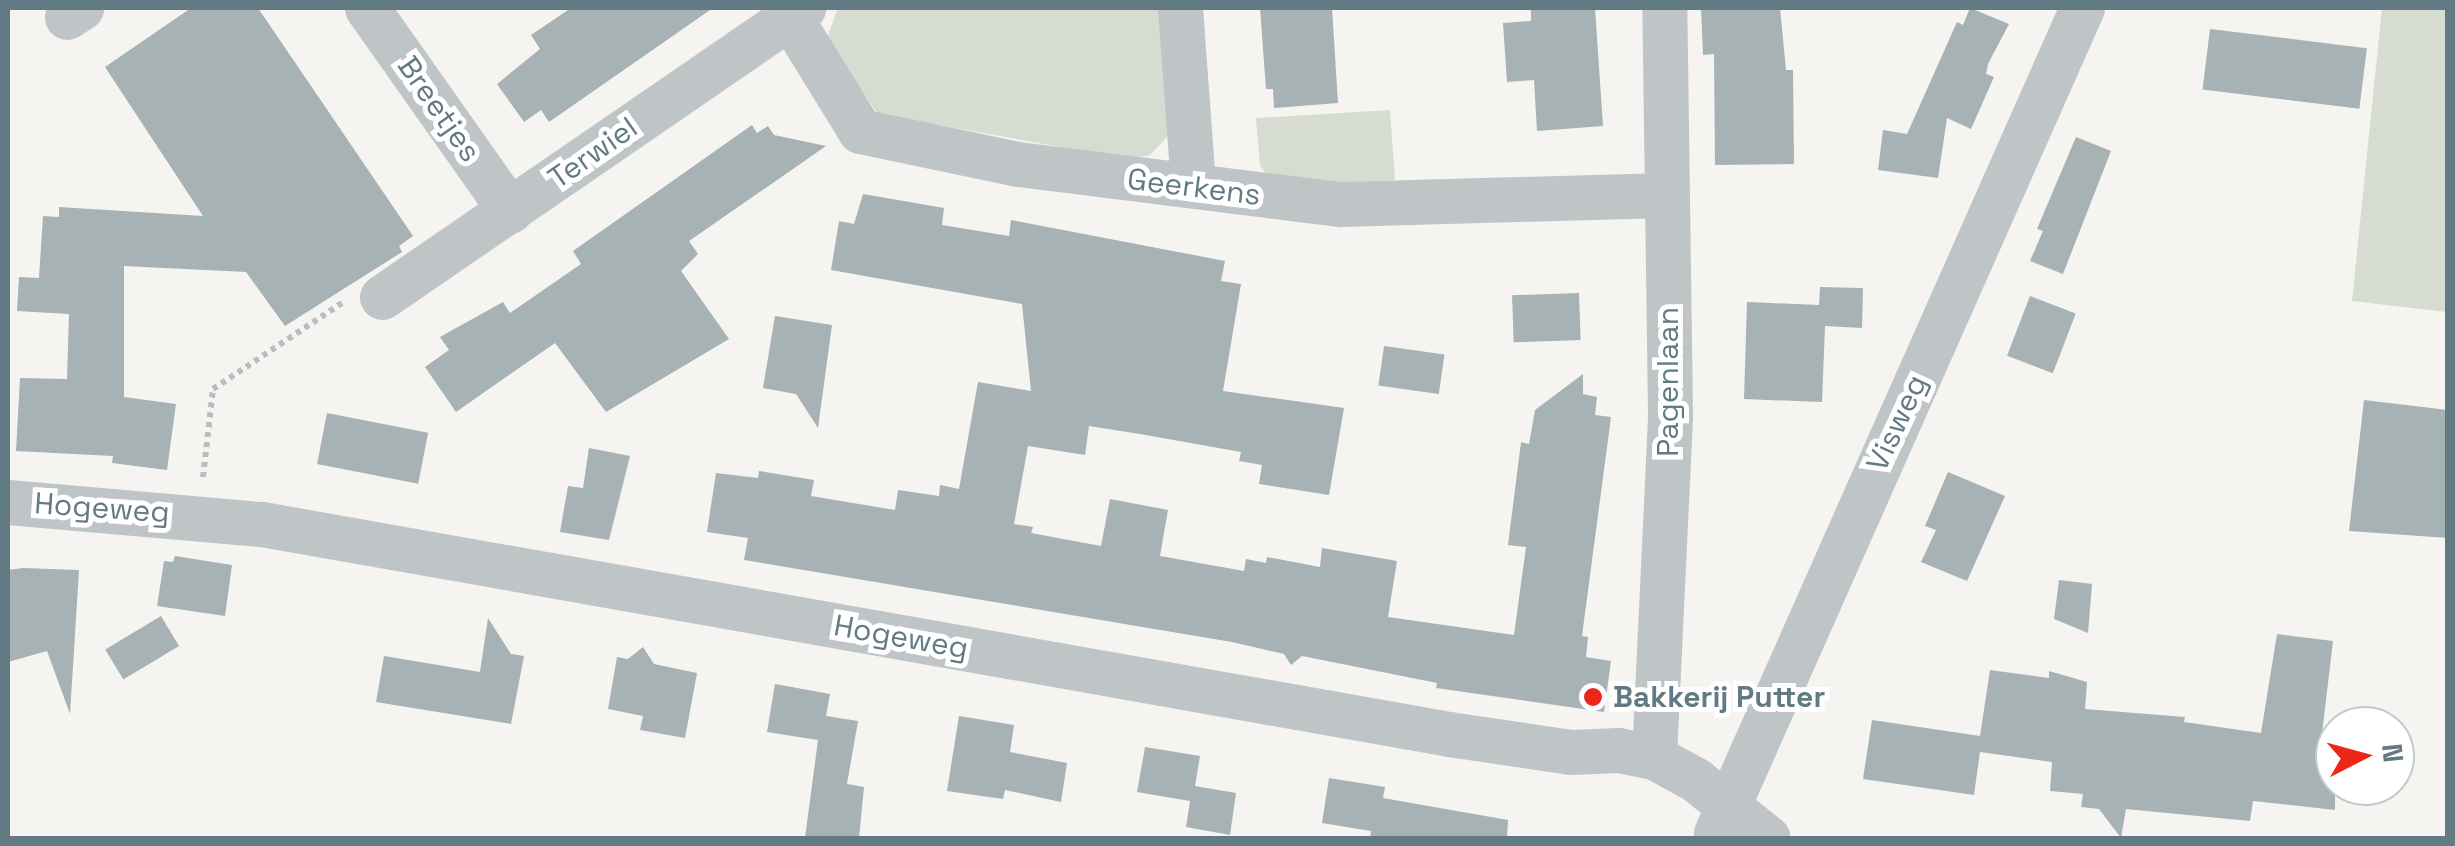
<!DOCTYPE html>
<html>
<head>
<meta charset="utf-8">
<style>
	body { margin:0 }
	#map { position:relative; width:2455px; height:846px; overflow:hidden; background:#f5f4f0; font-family:"Space Grotesk",sans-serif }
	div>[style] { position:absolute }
	.green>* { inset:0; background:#d7dcd1 }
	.building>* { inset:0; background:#a6b2b4; transform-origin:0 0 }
	.path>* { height:6px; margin-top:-3px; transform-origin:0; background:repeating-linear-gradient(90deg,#b9bdbf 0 5px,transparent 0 10px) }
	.minor>* { height:45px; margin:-22.5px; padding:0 22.5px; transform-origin:22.5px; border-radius:22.5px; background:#bfc5c7 }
	.dots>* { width:28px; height:28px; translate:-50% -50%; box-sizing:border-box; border:5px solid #fff; border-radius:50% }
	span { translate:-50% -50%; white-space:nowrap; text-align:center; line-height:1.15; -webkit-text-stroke:10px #fff; paint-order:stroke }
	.street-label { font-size:30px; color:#627a83 }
	.poi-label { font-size:30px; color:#627a83; font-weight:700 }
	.left { translate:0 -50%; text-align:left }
	.frame { position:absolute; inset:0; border:10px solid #627a83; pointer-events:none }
	.north { position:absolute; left:2315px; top:706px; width:100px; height:100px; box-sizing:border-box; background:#fff; border:2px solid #c0cacd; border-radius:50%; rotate:84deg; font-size:28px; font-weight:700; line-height:40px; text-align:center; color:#627a83 }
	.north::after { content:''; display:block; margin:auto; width:35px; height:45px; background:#eb271a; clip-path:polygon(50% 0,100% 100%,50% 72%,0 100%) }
</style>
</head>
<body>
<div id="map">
	<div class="green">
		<div style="clip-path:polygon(838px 8px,1167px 8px,1172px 132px,1150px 155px,1127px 159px,878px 114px,826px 41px)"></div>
		<div style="clip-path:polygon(2382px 8px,2447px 8px,2447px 312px,2352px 301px)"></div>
		<div style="clip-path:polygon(1390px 110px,1395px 180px,1297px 185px,1269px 180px,1260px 165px,1256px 118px)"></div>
	</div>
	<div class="building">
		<div style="clip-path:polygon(191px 8px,258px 8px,413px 236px,399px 246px,402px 252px,285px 326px,246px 272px,124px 266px,124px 397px,176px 404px,167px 470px,112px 463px,113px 456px,16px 451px,20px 378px,67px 379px,69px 314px,17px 311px,19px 277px,39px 278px,43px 216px,59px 217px,59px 207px,203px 216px,105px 67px)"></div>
		<div style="clip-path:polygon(571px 8px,713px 8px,549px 122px,541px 110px,524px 122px,497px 84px,540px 49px,531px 35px)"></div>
		<div style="clip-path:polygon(1260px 8px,1332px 8px,1338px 103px,1274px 108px,1273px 89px,1266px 89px)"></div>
		<div style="clip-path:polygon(1531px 8px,1595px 8px,1603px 126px,1537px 131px,1534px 80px,1507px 82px,1503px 23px,1531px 21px)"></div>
		<div style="clip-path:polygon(1701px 8px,1780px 8px,1786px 70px,1793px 70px,1794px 164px,1715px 165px,1714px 54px,1703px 55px)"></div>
		<div style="clip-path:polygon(1970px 8px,2009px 24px,1988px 64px,1986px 74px,1994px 77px,1971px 129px,1947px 118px,1938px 178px,1878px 170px,1883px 130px,1907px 134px,1957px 22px,1963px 25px)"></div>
		<div style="left:2210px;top:29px;width:158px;height:61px;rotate:7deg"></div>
		<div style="clip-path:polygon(752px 125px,757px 133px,768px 126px,774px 135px,826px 146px,689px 241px,698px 254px,681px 271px,729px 339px,606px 412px,555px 343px,456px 412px,425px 367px,449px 350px,440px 337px,503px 302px,510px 313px,581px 264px,573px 251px)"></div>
		<div style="clip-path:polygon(2076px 137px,2111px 151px,2063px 274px,2030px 261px,2043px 231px,2037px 229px)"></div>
		<div style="clip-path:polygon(863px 194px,944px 208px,942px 225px,1009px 236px,1011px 220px,1225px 261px,1221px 281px,1241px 284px,1223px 391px,1344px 408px,1329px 495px,1259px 484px,1262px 465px,1239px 461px,1241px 452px,1140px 434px,1089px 426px,1085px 455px,1028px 446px,1014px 524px,1033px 527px,1031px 533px,1101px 546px,1110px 499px,1168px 510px,1160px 556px,1244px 571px,1246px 559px,1266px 563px,1267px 557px,1320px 567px,1322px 548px,1397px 561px,1388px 617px,1514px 635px,1526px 547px,1508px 545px,1521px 442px,1529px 444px,1535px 410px,1583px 374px,1583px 394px,1597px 397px,1595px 415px,1611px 417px,1582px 636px,1588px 637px,1586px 657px,1611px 661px,1604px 712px,1436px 688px,1437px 683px,1302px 656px,1291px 665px,1284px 654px,1232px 642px,744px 560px,748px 538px,707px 532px,716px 473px,758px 478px,759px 471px,814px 480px,811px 496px,895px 510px,898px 490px,939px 496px,940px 485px,959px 489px,978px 382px,1031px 391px,1022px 304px,831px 270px,839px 221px,854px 224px)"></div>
		<div style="clip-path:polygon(1820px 287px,1863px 288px,1862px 328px,1825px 326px,1822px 402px,1744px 399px,1747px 302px,1819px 305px)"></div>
		<div style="left:1579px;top:293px;width:47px;height:67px;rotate:88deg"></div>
		<div style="left:2030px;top:296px;width:49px;height:64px;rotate:21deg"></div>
		<div style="clip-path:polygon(775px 316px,832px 325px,818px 428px,796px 394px,763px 388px)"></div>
		<div style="left:1384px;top:346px;width:61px;height:40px;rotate:8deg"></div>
		<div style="clip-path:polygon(2364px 400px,2448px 410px,2448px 538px,2349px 531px)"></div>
		<div style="left:327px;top:413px;width:103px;height:52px;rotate:11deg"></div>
		<div style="clip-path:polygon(589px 448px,630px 456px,609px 540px,560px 532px,568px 486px,583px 488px)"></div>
		<div style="clip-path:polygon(1948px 472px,2005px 496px,1967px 581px,1921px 562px,1936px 530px,1925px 526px)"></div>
		<div style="clip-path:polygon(175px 556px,232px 565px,225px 616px,157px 606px,164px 561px,173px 562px)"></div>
		<div style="clip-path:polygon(23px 568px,79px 570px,70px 714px,47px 651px,8px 662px,8px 570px)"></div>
		<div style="clip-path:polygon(2059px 580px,2092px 584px,2088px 633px,2054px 619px)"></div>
		<div style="left:161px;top:616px;width:35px;height:65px;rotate:59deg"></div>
		<div style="clip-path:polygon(488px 618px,511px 654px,524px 656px,511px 724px,376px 702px,384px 656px,480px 672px)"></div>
		<div style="clip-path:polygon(2277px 634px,2333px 641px,2321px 742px,2335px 744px,2335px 810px,2253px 801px,2250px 821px,2126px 809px,2121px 838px,2099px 809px,2081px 807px,2083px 794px,2050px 791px,2052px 762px,1980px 752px,1974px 795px,1863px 779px,1872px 720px,1980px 736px,1990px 670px,2049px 678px,2049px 671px,2087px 682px,2085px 709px,2185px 717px,2184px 722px,2261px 733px)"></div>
		<div style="clip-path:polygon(643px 647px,654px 664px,697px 673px,685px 738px,640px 730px,643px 716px,608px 709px,617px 657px,628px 659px)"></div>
		<div style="clip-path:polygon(775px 684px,830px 694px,826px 716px,858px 721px,847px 784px,864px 787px,859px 838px,805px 838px,818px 740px,767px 732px)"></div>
		<div style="clip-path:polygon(959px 716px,1014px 725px,1010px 752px,1067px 763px,1061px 802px,1005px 790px,1003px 799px,947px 791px)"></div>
		<div style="clip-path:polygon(1145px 747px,1200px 756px,1195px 786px,1236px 793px,1230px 835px,1186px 827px,1190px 801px,1137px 792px)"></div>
		<div style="clip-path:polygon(1329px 778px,1385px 787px,1383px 798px,1508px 820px,1507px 838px,1370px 838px,1371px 831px,1322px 823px)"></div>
	</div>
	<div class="path">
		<div style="left:203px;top:477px;width:89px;rotate:-83.5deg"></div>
		<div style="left:213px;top:389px;width:155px;rotate:-33.7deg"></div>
	</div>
	<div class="minor">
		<div style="left:367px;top:8px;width:248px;rotate:54.8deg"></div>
		<div style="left:1180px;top:8px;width:178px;rotate:85.8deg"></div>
		<div style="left:67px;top:17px;width:17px;rotate:-33deg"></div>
		<div style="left:790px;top:17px;width:134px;rotate:58.4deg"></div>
		<div style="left:860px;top:131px;width:161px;rotate:11.8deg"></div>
		<div style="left:1018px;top:164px;width:325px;rotate:7.1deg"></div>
		<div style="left:1341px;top:204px;width:324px;rotate:-1.6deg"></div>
		<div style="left:382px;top:297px;width:511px;rotate:-34.47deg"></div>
		<div style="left:8px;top:502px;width:255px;rotate:5deg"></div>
		<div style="left:262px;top:524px;width:1205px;rotate:10.03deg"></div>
		<div style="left:1449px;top:734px;width:123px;rotate:8.4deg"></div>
		<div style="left:1571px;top:752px;width:47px;rotate:-2.4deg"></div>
		<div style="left:1618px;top:750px;width:37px;rotate:11deg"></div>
		<div style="left:1654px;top:757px;width:48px;rotate:28.7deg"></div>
		<div style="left:1696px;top:780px;width:92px;rotate:38.9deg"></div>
		<div style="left:1654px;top:757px;width:344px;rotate:-87.3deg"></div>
		<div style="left:1670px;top:413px;width:405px;rotate:-90.8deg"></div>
		<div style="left:1716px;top:833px;width:903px;rotate:-66.08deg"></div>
	</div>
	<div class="dots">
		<div style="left:1593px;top:697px;background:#eb271a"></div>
	</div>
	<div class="street-label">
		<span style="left:439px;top:109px;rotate:55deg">Breetjes</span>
		<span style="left:593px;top:153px;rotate:-35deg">Terwiel</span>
		<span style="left:1194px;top:187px;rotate:7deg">Geerkens</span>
		<span style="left:1668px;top:382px;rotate:-90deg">Pagenlaan</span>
		<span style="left:1897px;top:423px;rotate:-65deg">Visweg</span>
		<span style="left:102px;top:508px;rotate:4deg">Hogeweg</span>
		<span style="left:901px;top:637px;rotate:10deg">Hogeweg</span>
	</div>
	<div class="poi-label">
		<span class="left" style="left:1613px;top:697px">Bakkerij Putter</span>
	</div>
	<div class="frame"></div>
	<div class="north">N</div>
</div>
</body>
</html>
